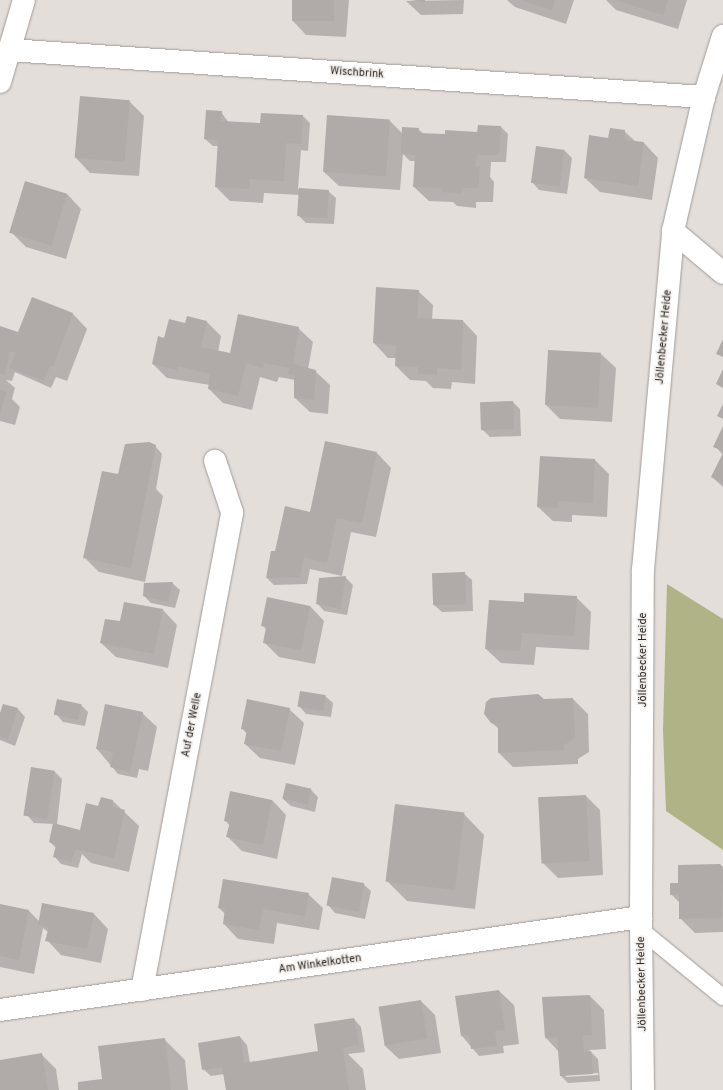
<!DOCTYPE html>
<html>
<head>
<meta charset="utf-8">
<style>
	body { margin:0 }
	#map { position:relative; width:723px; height:1090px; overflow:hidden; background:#e4deda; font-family:Overpass,sans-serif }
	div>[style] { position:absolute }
	.green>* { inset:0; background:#afb386 }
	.shadow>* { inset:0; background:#0003 }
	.building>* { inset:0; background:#b0aaa8; transform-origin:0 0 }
	.roads { filter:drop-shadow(0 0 1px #a09b97) drop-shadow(0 0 1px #a09b97) }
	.lane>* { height:16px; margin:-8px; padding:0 8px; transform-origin:8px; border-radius:8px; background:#fff }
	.street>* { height:22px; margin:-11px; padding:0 11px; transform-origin:11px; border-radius:11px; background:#fff }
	span { translate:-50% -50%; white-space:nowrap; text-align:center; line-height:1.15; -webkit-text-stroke:3px #f1ece7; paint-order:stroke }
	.street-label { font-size:11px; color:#2c2a29 }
</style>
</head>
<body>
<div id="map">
	<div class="green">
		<div style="clip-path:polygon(667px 584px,723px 619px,723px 850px,666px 811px,663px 730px)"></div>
	</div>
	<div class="shadow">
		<div style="clip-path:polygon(293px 0,349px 0,346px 37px,306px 35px,292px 20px)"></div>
		<div style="clip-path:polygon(464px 0,463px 14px,421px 15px,406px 1px)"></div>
		<div style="clip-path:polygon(507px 0,574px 0,566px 24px,515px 7px)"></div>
		<div style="clip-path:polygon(606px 0,687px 0,678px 29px,616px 10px)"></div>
		<div style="clip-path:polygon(81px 98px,129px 101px,144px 116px,139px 176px,90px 173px,76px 158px)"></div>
		<div style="clip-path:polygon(221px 112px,229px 123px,261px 124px,303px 116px,310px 123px,308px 151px,301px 150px,298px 189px,328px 191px,336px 198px,334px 224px,306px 223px,299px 216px,300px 195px,264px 193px,263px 203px,230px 201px,216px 187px,218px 146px,213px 146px,205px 139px)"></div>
		<div style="clip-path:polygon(389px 120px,403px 134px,418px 129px,424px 134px,446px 135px,477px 133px,501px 127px,508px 134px,506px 162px,491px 162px,490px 177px,494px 182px,493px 202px,476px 202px,476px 208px,457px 206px,453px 202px,429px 201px,414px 187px,415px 161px,410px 161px,403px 154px,400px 190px,339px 186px,324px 172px)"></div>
		<div style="clip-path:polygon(624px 131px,636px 142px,644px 143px,658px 158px,652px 200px,600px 192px,585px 178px,608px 139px)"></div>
		<div style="clip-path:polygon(565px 151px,572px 158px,567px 194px,539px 190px,532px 182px)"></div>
		<div style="clip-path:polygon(67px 194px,81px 209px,66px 259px,26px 247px,11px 232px)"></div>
		<div style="clip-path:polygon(377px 288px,418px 291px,433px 305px,432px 320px,463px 321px,477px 336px,475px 384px,452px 382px,451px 389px,433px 388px,426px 381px,410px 380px,396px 366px,396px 358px,388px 358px,374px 343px)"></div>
		<div style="clip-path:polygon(32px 298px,73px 314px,87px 329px,67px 381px,56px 377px,51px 388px,15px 372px,12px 381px,6px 380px,15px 388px,12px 399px,20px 407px,15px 425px,0 421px,0 327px,18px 334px)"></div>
		<div style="clip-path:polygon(188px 317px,207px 322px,221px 336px,218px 352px,231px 354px,298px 328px,313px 342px,308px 369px,315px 371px,330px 385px,328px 414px,310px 412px,295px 398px,295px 380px,279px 377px,277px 382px,260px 377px,252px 410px,223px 403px,209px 389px,210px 385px,167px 378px,153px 364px,164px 339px,186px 324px)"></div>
		<div style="clip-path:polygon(549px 351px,601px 354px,616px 368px,612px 422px,560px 419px,545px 404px)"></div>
		<div style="clip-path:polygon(513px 402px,520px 409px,521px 436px,490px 437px,483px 430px)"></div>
		<div style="clip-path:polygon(723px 428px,723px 455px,715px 446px)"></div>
		<div style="clip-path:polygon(155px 446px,162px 454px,156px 489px,163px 496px,145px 582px,99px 572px,85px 558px,122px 476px)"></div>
		<div style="clip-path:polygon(377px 453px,391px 468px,376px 537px,351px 532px,342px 576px,310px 569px,307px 584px,274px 585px,267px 578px,272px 552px,279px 553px,310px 513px)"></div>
		<div style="clip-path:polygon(723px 455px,723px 487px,712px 477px)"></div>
		<div style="clip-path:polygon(595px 460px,609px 474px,607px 517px,572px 515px,572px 522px,553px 521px,538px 507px)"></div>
		<div style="clip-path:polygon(464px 573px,472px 580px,473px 611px,442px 612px,434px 605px,433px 575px)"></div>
		<div style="clip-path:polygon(345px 577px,353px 585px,347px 615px,324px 611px,317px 603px)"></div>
		<div style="clip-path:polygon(172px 583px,180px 590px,175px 608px,151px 603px,144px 596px)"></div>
		<div style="clip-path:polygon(576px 597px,591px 612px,589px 650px,536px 647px,534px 665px,501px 663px,486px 649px,525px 604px)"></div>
		<div style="clip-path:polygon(125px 603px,163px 610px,177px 625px,168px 668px,116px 657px,101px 643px,120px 622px)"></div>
		<div style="clip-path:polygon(310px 606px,324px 621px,315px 664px,279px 657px,264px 642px,267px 630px,262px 625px)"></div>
		<div style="clip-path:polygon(325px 696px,333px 703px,331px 717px,306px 714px,299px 706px)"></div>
		<div style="clip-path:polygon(573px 699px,588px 714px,589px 752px,578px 759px,578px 764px,513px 767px,499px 753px,499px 729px,492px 723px,544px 700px)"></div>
		<div style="clip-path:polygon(80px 704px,88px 712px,85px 726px,63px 722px,56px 714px)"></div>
		<div style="clip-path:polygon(18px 709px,25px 717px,15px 746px,0 740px,0 717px)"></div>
		<div style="clip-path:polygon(289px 709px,304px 723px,295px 765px,260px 758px,245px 744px,247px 734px,242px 728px)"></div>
		<div style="clip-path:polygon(142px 713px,157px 727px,148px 771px,139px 769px,137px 778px,118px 774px,97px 749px)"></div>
		<div style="clip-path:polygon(54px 771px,62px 779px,57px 825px,81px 831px,113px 801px,139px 826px,129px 872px,91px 863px,82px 854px,78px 868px,61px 864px,54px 856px,56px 848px,50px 842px,54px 824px,34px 823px,27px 815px)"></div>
		<div style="clip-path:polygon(311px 790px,318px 797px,315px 812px,291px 806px,283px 799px)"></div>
		<div style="clip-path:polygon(586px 796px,600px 810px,603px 875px,558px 878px,543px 863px,539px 797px)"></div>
		<div style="clip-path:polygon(272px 800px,286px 815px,277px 859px,242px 851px,228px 837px,230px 826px,225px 820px)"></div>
		<div style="clip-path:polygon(464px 814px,484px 835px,475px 909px,407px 901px,386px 880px)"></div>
		<div style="clip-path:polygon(723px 867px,723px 932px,695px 933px,680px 918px,680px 903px,671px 894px,679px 884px)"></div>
		<div style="clip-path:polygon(363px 884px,371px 891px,365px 919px,335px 913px,328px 905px)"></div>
		<div style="clip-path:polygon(308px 894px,323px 908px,319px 930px,277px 923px,274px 944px,238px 939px,224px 924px,225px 914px,219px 908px)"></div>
		<div style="clip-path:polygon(0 905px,29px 911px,40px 922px,54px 906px,94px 914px,108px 929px,101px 963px,61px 955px,47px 940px,48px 932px,43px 928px,34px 974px,0 967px)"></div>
		<div style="clip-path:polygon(499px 991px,514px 1005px,519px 1044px,503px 1046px,504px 1053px,479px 1056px,462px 1036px)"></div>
		<div style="clip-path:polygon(evenodd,590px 996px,604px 1010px,606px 1049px,589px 1050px,598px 1059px,600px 1081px,568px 1083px,561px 1076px,559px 1052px,546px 1038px,590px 996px,598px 1073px,598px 1075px,566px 1077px,566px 1075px,598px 1073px)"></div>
		<div style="clip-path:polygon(421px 1001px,435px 1015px,441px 1053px,399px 1059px,384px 1045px)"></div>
		<div style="clip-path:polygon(354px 1019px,361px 1027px,365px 1052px,348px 1054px,363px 1069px,366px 1090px,227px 1090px,225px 1074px,211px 1076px,203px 1069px,240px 1037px,247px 1045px,250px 1063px,320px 1052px)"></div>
		<div style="clip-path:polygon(164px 1039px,185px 1060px,188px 1090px,79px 1090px,103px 1080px)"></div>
		<div style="clip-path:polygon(41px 1054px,56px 1069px,59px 1090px,0 1090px,0 1061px)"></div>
	</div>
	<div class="building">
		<div style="left:292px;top:0;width:42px;height:21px"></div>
		<div style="clip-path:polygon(410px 0,425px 0,425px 2px)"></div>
		<div style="clip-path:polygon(521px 0,555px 0,552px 10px)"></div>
		<div style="clip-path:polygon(615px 0,668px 0,663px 15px)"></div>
		<div style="left:80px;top:96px;width:50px;height:62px;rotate:5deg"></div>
		<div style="clip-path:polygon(206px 110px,222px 111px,221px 121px,260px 123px,261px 113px,303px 115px,301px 144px,286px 143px,284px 181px,250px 179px,249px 189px,215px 187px,218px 140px,204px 139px)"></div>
		<div style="left:327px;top:115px;width:63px;height:57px;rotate:4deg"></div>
		<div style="clip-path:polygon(478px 125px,501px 126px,499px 155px,477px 155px,475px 166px,480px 166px,478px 188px,462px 188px,461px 194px,442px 192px,442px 188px,413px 187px,415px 155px,401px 154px,402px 127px,419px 128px,418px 133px,445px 134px,445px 130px,477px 132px)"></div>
		<div style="clip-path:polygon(610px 128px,625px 130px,625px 140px,644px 142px,638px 186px,584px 178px,589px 135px,608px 138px)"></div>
		<div style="left:536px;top:146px;width:29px;height:37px;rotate:8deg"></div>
		<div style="left:25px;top:181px;width:44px;height:54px;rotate:17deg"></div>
		<div style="left:299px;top:188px;width:30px;height:28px;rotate:4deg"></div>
		<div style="clip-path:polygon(376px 287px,419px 290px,417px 318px,463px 320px,461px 370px,437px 368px,437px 375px,418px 374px,418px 367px,395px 366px,396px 345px,373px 343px)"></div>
		<div style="clip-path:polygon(32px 297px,73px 313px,53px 367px,50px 366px,44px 381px,9px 368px,16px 353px,10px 351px,5px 375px,0 373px,0 326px,18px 332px)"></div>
		<div style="clip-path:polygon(238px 314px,299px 327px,293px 364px,316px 370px,314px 400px,294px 398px,294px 376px,288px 374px,290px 368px,264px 363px,263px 368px,246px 363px,238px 396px,208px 389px,210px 374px,178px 366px,177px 370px,152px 364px,158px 336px,164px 338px,169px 319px,185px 323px,187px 316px,207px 321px,201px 347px,230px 353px)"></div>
		<div style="clip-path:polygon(723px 339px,723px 357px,716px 354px)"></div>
		<div style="left:548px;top:350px;width:53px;height:55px;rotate:3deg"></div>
		<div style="clip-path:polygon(723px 369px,723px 388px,716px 384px)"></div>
		<div style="clip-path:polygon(0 390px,6px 392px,1px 412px,0 412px)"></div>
		<div style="left:513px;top:401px;width:28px;height:33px;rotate:88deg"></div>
		<div style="clip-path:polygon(723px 404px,723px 419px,717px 416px)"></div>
		<div style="clip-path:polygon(723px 426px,723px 451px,713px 447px)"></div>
		<div style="clip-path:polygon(325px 441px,377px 452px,362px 523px,337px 518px,327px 563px,304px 557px,300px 577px,266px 578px,271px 551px,275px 551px,285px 506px,310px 512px)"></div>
		<div style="clip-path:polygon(149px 442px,156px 445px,131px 568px,83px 558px,102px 471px,118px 474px,125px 444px)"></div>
		<div style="clip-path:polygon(723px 453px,723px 483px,711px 477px)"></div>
		<div style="clip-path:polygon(540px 456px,595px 459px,593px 503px,558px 501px,558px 508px,537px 507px)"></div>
		<div style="left:465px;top:572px;width:32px;height:33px;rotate:88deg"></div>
		<div style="clip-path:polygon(346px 576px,340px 609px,316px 604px,319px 578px)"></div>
		<div style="clip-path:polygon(173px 582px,168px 602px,143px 596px,144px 583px)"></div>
		<div style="clip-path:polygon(524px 593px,577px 596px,574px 636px,522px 633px,520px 651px,485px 649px,489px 600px,524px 602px)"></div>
		<div style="clip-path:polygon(267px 597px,310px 606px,301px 650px,263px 643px,266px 627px,261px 626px)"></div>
		<div style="clip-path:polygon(124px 602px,163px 609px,154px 654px,100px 643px,105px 619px,120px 621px)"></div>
		<div style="left:300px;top:691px;width:26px;height:16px;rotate:9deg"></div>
		<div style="clip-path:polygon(538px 694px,544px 699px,573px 698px,575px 738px,564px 745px,564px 750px,498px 753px,498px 725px,491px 723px,484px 714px,486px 702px,491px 698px)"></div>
		<div style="left:57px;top:699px;width:25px;height:16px;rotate:12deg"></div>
		<div style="clip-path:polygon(247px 699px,290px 708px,281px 751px,244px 744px,247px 730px,241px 729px)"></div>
		<div style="clip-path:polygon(3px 704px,18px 708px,8px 739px,0 736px,0 713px)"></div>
		<div style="clip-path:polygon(105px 704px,143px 712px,130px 772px,110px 767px,113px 752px,96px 749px)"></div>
		<div style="left:31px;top:767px;width:24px;height:49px;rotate:9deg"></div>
		<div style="left:286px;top:783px;width:26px;height:16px;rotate:13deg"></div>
		<div style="clip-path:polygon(230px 791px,272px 800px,263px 845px,226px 837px,230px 822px,224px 821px)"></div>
		<div style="left:586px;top:795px;width:66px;height:48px;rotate:87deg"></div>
		<div style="clip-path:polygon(101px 797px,113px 800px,112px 807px,125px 810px,114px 858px,76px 849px,71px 862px,53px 857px,56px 845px,49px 842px,53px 823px,80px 830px,86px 803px,98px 806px)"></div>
		<div style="left:395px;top:804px;width:70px;height:78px;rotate:7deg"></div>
		<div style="clip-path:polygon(720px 864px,723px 867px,722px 918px,679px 919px,679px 894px,670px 895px,670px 883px,678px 883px,678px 865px)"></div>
		<div style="left:332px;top:877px;width:33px;height:29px;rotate:11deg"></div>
		<div style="clip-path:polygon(223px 879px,309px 893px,305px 916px,263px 909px,259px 930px,223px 924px,225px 909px,218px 908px)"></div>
		<div style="clip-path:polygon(42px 903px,94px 913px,87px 949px,45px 941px,49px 927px,38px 925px)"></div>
		<div style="clip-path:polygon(0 904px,29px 910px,19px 960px,0 956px)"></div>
		<div style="clip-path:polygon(499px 990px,505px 1030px,495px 1031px,497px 1046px,471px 1049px,469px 1035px,461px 1036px,455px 996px)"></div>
		<div style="clip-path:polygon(590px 995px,592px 1035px,583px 1036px,584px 1052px,591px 1051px,593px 1074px,560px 1076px,557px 1037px,545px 1038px,542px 997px)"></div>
		<div style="left:421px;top:1000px;width:39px;height:43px;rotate:81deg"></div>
		<div style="clip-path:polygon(354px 1018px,359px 1045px,343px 1048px,349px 1090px,226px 1090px,222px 1067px,202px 1070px,198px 1043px,240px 1036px,244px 1063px,318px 1051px,314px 1024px)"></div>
		<div style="clip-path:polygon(165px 1038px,171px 1090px,78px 1090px,78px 1082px,102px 1079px,98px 1046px)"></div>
		<div style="clip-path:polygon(42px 1053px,48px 1090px,0 1090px,0 1060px)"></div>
	</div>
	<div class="roads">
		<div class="lane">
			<div style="left:641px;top:930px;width:106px;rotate:39.3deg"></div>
		</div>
		<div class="street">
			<div style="left:9px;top:50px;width:697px;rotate:3.87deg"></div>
			<div style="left:0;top:82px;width:85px;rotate:-73.7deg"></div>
			<div style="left:673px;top:231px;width:65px;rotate:40deg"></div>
			<div style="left:142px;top:990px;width:486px;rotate:-79.3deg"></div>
			<div style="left:232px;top:512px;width:54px;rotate:-108.4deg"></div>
			<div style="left:0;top:1010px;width:648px;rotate:-8.26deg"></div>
			<div style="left:643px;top:1090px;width:173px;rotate:-90.7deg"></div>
			<div style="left:641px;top:917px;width:347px;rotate:-89.7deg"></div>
			<div style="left:643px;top:570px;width:340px;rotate:-84.9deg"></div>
			<div style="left:673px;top:231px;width:138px;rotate:-77deg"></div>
			<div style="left:704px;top:97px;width:64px;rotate:-72.7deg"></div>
		</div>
	</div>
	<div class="street-label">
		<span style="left:357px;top:73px;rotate:4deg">Wischbrink</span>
		<span style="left:664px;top:337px;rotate:-85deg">Jöllenbecker Heide</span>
		<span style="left:643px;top:660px;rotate:-90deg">Jöllenbecker Heide</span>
		<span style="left:192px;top:725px;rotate:-79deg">Auf der Welle</span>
		<span style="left:320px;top:964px;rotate:-8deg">Am Winkelkotten</span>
		<span style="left:642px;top:984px;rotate:-91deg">Jöllenbecker Heide</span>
	</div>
</div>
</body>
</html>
